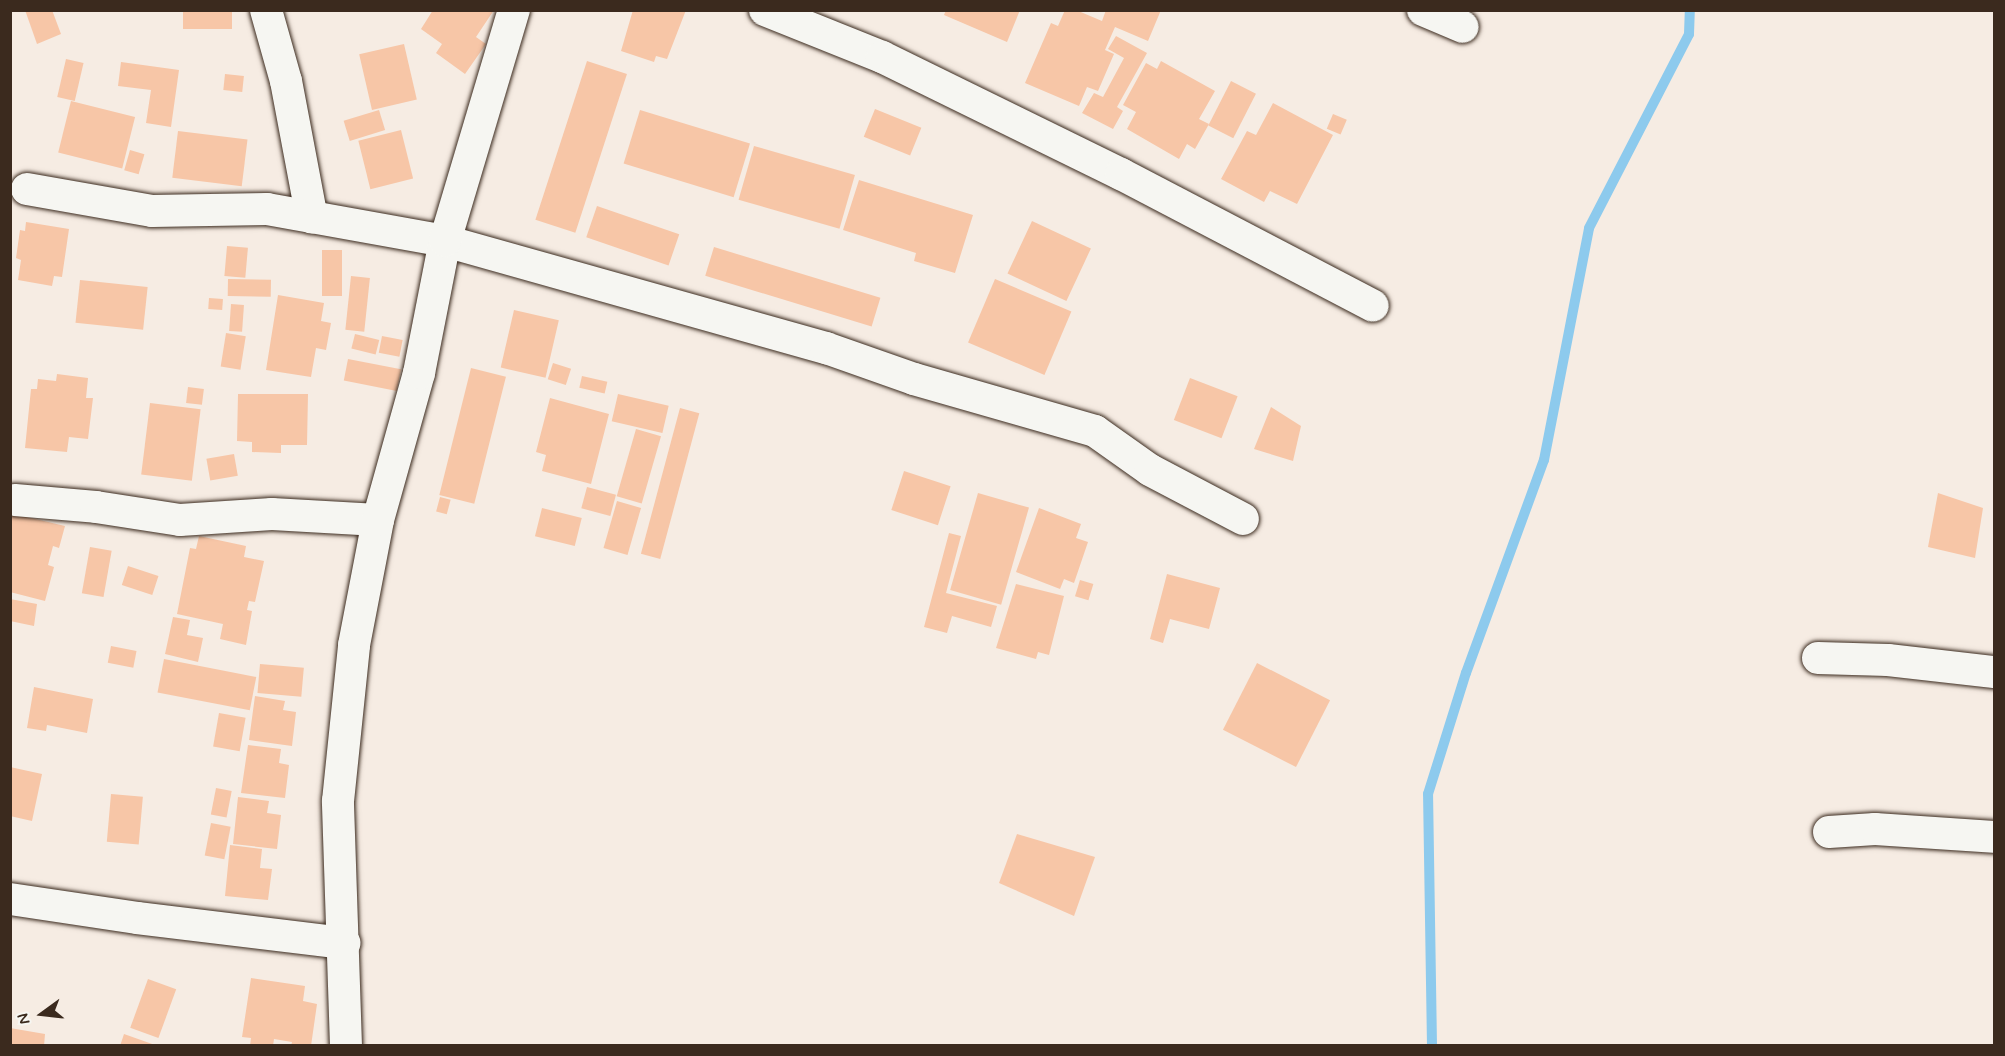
<!DOCTYPE html>
<html>
<head>
<meta charset="utf-8">
<style>
	body { margin:0 }
	#map { position:relative; width:2005px; height:1056px; overflow:hidden; background:#f6ece3; font-family:Mynerve,sans-serif }
	div>[style] { position:absolute }
	.stream>* { height:10px; margin:-5px; padding:0 5px; transform-origin:5px; border-radius:5px; background:#8dcaed }
	.building>* { inset:0; background:#f7c6a7; transform-origin:0 0 }
	.roads { filter:drop-shadow(0 0 2px #3b2a1e) drop-shadow(0 0 2px #3b2a1e) }
	.street>* { height:32px; margin:-16px; padding:0 16px; transform-origin:16px; border-radius:16px; background:#f6f6f2 }
	span { translate:-50% -50%; white-space:nowrap; text-align:center; line-height:1.15; -webkit-text-stroke:4.5px #f6f6f2; paint-order:stroke }
	.frame { position:absolute; inset:0; border:12px solid #3b2a1e; pointer-events:none }
	.north { position:absolute; left:12px; top:984px; width:60px; height:60px; -webkit-text-stroke:4px #f6f6f2; paint-order:stroke; rotate:255deg; font-size:16px; font-weight:700; line-height:24px; text-align:center; color:#3b2a1e }
	.north::after { content:''; display:block; margin:auto; width:21px; height:27px; background:#3b2a1e; clip-path:polygon(50% 0,100% 100%,50% 72%,0 100%) }
</style>
</head>
<body>
<div id="map">
	<div class="stream">
		<div style="left:1432px;top:1046px;width:252px;rotate:-90.9deg"></div>
		<div style="left:1428px;top:794px;width:127px;rotate:-72.6deg"></div>
		<div style="left:1466px;top:673px;width:227px;rotate:-69.9deg"></div>
		<div style="left:1544px;top:460px;width:236px;rotate:-79deg"></div>
		<div style="left:1589px;top:228px;width:218px;rotate:-62.7deg"></div>
		<div style="left:1689px;top:34px;width:24px;rotate:-88deg"></div>
	</div>
	<div class="building">
		<div style="clip-path:polygon(25px 10px,52px 10px,61px 34px,37px 44px)"></div>
		<div style="left:183px;top:10px;width:49px;height:19px"></div>
		<div style="clip-path:polygon(433px 10px,494px 10px,476px 37px,486px 44px,465px 74px,436px 53px,442px 44px,421px 29px)"></div>
		<div style="clip-path:polygon(633px 10px,686px 10px,667px 59px,656px 56px,654px 62px,621px 51px)"></div>
		<div style="clip-path:polygon(946px 10px,1020px 10px,1007px 42px,944px 15px)"></div>
		<div style="clip-path:polygon(1065px 10px,1076px 10px,1102px 21px,1106px 10px,1161px 10px,1148px 41px,1115px 27px,1105px 50px,1114px 54px,1098px 91px,1087px 87px,1079px 106px,1025px 83px,1051px 23px,1058px 26px)"></div>
		<div style="clip-path:polygon(1116px 36px,1147px 53px,1117px 107px,1123px 111px,1113px 129px,1082px 113px,1094px 93px,1103px 97px,1124px 58px,1108px 49px)"></div>
		<div style="left:404px;top:44px;width:57px;height:46px;rotate:77deg"></div>
		<div style="left:66px;top:59px;width:18px;height:39px;rotate:13deg"></div>
		<div style="left:587px;top:61px;width:42px;height:167px;rotate:18deg"></div>
		<div style="clip-path:polygon(1161px 61px,1215px 91px,1199px 119px,1209px 124px,1195px 149px,1187px 144px,1179px 159px,1127px 129px,1136px 112px,1123px 105px,1146px 63px,1157px 69px)"></div>
		<div style="clip-path:polygon(121px 62px,179px 70px,171px 127px,146px 123px,151px 90px,118px 86px)"></div>
		<div style="left:225px;top:74px;width:19px;height:16px;rotate:6deg"></div>
		<div style="left:1231px;top:81px;width:28px;height:50px;rotate:27deg"></div>
		<div style="left:71px;top:101px;width:66px;height:53px;rotate:14deg"></div>
		<div style="clip-path:polygon(1273px 103px,1333px 135px,1297px 204px,1270px 191px,1264px 202px,1221px 179px,1247px 131px,1256px 135px)"></div>
		<div style="left:875px;top:109px;width:50px;height:30px;rotate:22deg"></div>
		<div style="left:379px;top:110px;width:21px;height:37px;rotate:73deg"></div>
		<div style="left:640px;top:110px;width:115px;height:56px;rotate:17deg"></div>
		<div style="left:1333px;top:114px;width:15px;height:16px;rotate:23deg"></div>
		<div style="left:401px;top:130px;width:50px;height:44px;rotate:76deg"></div>
		<div style="left:178px;top:131px;width:70px;height:47px;rotate:7deg"></div>
		<div style="left:754px;top:146px;width:105px;height:56px;rotate:16deg"></div>
		<div style="left:130px;top:150px;width:15px;height:21px;rotate:16deg"></div>
		<div style="clip-path:polygon(859px 180px,973px 215px,955px 273px,914px 261px,916px 253px,843px 230px)"></div>
		<div style="left:597px;top:206px;width:87px;height:33px;rotate:19deg"></div>
		<div style="left:1032px;top:221px;width:65px;height:58px;rotate:25deg"></div>
		<div style="clip-path:polygon(26px 222px,69px 229px,62px 277px,54px 276px,52px 286px,18px 280px,21px 260px,16px 258px,20px 230px,25px 231px)"></div>
		<div style="left:227px;top:246px;width:21px;height:30px;rotate:5deg"></div>
		<div style="left:714px;top:247px;width:174px;height:30px;rotate:17deg"></div>
		<div style="left:322px;top:250px;width:20px;height:46px"></div>
		<div style="left:351px;top:276px;width:19px;height:54px;rotate:6deg"></div>
		<div style="left:228px;top:279px;width:43px;height:17px;rotate:1deg"></div>
		<div style="left:995px;top:279px;width:83px;height:69px;rotate:23deg"></div>
		<div style="left:80px;top:280px;width:68px;height:43px;rotate:6deg"></div>
		<div style="clip-path:polygon(278px 295px,324px 303px,321px 321px,331px 323px,326px 350px,316px 348px,311px 377px,266px 370px)"></div>
		<div style="left:209px;top:298px;width:14px;height:11px;rotate:4deg"></div>
		<div style="left:231px;top:304px;width:13px;height:27px;rotate:4deg"></div>
		<div style="left:514px;top:310px;width:46px;height:59px;rotate:13deg"></div>
		<div style="left:226px;top:333px;width:20px;height:34px;rotate:9deg"></div>
		<div style="left:355px;top:334px;width:25px;height:15px;rotate:14deg"></div>
		<div style="left:382px;top:336px;width:21px;height:17px;rotate:11deg"></div>
		<div style="left:348px;top:359px;width:54px;height:22px;rotate:11deg"></div>
		<div style="left:553px;top:363px;width:19px;height:17px;rotate:18deg"></div>
		<div style="left:471px;top:368px;width:36px;height:131px;rotate:14deg"></div>
		<div style="clip-path:polygon(57px 374px,88px 378px,86px 398px,93px 398px,88px 439px,69px 437px,67px 452px,25px 448px,31px 389px,37px 389px,38px 379px,56px 381px)"></div>
		<div style="left:582px;top:376px;width:26px;height:12px;rotate:13deg"></div>
		<div style="left:1190px;top:378px;width:51px;height:45px;rotate:21deg"></div>
		<div style="left:188px;top:387px;width:16px;height:16px;rotate:7deg"></div>
		<div style="clip-path:polygon(238px 394px,308px 394px,307px 445px,281px 445px,281px 453px,252px 452px,252px 442px,237px 441px)"></div>
		<div style="left:618px;top:394px;width:52px;height:28px;rotate:13deg"></div>
		<div style="clip-path:polygon(550px 398px,609px 414px,591px 484px,542px 471px,546px 455px,536px 452px)"></div>
		<div style="left:150px;top:403px;width:51px;height:72px;rotate:7deg"></div>
		<div style="clip-path:polygon(1271px 407px,1301px 426px,1293px 461px,1254px 449px)"></div>
		<div style="left:680px;top:408px;width:20px;height:151px;rotate:15deg"></div>
		<div style="left:636px;top:429px;width:26px;height:70px;rotate:16deg"></div>
		<div style="left:234px;top:454px;width:22px;height:28px;rotate:80deg"></div>
		<div style="left:904px;top:471px;width:49px;height:41px;rotate:18deg"></div>
		<div style="left:587px;top:487px;width:30px;height:22px;rotate:15deg"></div>
		<div style="left:978px;top:493px;width:53px;height:101px;rotate:16deg"></div>
		<div style="clip-path:polygon(1938px 493px,1983px 508px,1975px 558px,1928px 547px)"></div>
		<div style="left:440px;top:497px;width:11px;height:15px;rotate:15deg"></div>
		<div style="left:617px;top:501px;width:25px;height:49px;rotate:16deg"></div>
		<div style="left:542px;top:508px;width:41px;height:29px;rotate:14deg"></div>
		<div style="clip-path:polygon(1039px 508px,1081px 524px,1076px 538px,1088px 542px,1074px 583px,1064px 579px,1060px 589px,1016px 572px)"></div>
		<div style="clip-path:polygon(10px 513px,65px 526px,59px 548px,53px 546px,48px 565px,54px 567px,45px 601px,10px 592px)"></div>
		<div style="clip-path:polygon(949px 533px,961px 536px,946px 593px,997px 606px,991px 627px,952px 616px,947px 633px,924px 627px)"></div>
		<div style="clip-path:polygon(199px 536px,246px 546px,244px 557px,264px 561px,255px 602px,249px 601px,247px 610px,252px 611px,246px 645px,220px 639px,223px 624px,177px 614px,190px 548px,196px 549px)"></div>
		<div style="left:90px;top:547px;width:22px;height:47px;rotate:10deg"></div>
		<div style="left:128px;top:566px;width:32px;height:20px;rotate:18deg"></div>
		<div style="clip-path:polygon(1167px 574px,1220px 588px,1209px 629px,1170px 619px,1163px 643px,1150px 639px)"></div>
		<div style="left:1080px;top:580px;width:14px;height:17px;rotate:17deg"></div>
		<div style="clip-path:polygon(1016px 584px,1064px 596px,1049px 655px,1038px 652px,1036px 659px,996px 648px)"></div>
		<div style="clip-path:polygon(10px 599px,37px 604px,34px 626px,10px 621px)"></div>
		<div style="clip-path:polygon(173px 617px,190px 620px,187px 635px,203px 638px,198px 662px,165px 654px)"></div>
		<div style="left:111px;top:646px;width:26px;height:17px;rotate:11deg"></div>
		<div style="left:164px;top:659px;width:94px;height:34px;rotate:11deg"></div>
		<div style="left:1257px;top:663px;width:82px;height:75px;rotate:27deg"></div>
		<div style="left:260px;top:664px;width:44px;height:29px;rotate:5deg"></div>
		<div style="clip-path:polygon(34px 687px,93px 699px,87px 733px,47px 725px,46px 731px,27px 728px)"></div>
		<div style="clip-path:polygon(255px 696px,285px 701px,283px 710px,296px 712px,292px 746px,249px 740px)"></div>
		<div style="left:219px;top:713px;width:27px;height:34px;rotate:10deg"></div>
		<div style="clip-path:polygon(248px 745px,281px 749px,279px 763px,289px 765px,285px 798px,241px 793px)"></div>
		<div style="clip-path:polygon(10px 767px,42px 774px,32px 821px,10px 816px)"></div>
		<div style="left:216px;top:788px;width:16px;height:27px;rotate:11deg"></div>
		<div style="left:111px;top:794px;width:32px;height:48px;rotate:5deg"></div>
		<div style="clip-path:polygon(238px 797px,269px 801px,267px 813px,281px 815px,277px 849px,233px 844px)"></div>
		<div style="left:211px;top:823px;width:20px;height:33px;rotate:11deg"></div>
		<div style="clip-path:polygon(1017px 834px,1095px 857px,1074px 916px,999px 883px)"></div>
		<div style="clip-path:polygon(230px 845px,262px 849px,260px 868px,272px 869px,268px 900px,225px 896px)"></div>
		<div style="clip-path:polygon(251px 978px,305px 986px,303px 1001px,317px 1004px,311px 1046px,291px 1046px,292px 1042px,274px 1039px,273px 1046px,250px 1046px,251px 1038px,242px 1037px)"></div>
		<div style="left:148px;top:979px;width:30px;height:52px;rotate:20deg"></div>
		<div style="clip-path:polygon(10px 1028px,45px 1034px,44px 1046px,10px 1046px)"></div>
		<div style="clip-path:polygon(124px 1034px,155px 1045px,155px 1046px,120px 1046px)"></div>
	</div>
	<div class="roads">
		<div class="street">
			<div style="left:266px;top:10px;width:74px;rotate:74.3deg"></div>
			<div style="left:286px;top:81px;width:139px;rotate:79.3deg"></div>
			<div style="left:765px;top:10px;width:126px;rotate:21.9deg"></div>
			<div style="left:882px;top:57px;width:266px;rotate:26.1deg"></div>
			<div style="left:1121px;top:174px;width:284px;rotate:27.6deg"></div>
			<div style="left:1423px;top:10px;width:43px;rotate:23deg"></div>
			<div style="left:27px;top:189px;width:127px;rotate:10deg"></div>
			<div style="left:152px;top:211px;width:115px;rotate:-1deg"></div>
			<div style="left:267px;top:209px;width:181px;rotate:10.2deg"></div>
			<div style="left:445px;top:241px;width:396px;rotate:15.7deg"></div>
			<div style="left:826px;top:348px;width:93px;rotate:19.4deg"></div>
			<div style="left:914px;top:379px;width:188px;rotate:16deg"></div>
			<div style="left:1095px;top:431px;width:67px;rotate:35.3deg"></div>
			<div style="left:1150px;top:470px;width:105px;rotate:27.8deg"></div>
			<div style="left:15px;top:500px;width:81px;rotate:4.9deg"></div>
			<div style="left:96px;top:507px;width:85px;rotate:8.8deg"></div>
			<div style="left:180px;top:520px;width:92px;rotate:-3.7deg"></div>
			<div style="left:272px;top:514px;width:106px;rotate:3.2deg"></div>
			<div style="left:1818px;top:658px;width:70px;rotate:1.6deg"></div>
			<div style="left:1888px;top:660px;width:107px;rotate:6.5deg"></div>
			<div style="left:1829px;top:832px;width:46px;rotate:-3.7deg"></div>
			<div style="left:1875px;top:829px;width:119px;rotate:3.8deg"></div>
			<div style="left:10px;top:899px;width:128px;rotate:8.5deg"></div>
			<div style="left:137px;top:918px;width:209px;rotate:6.9deg"></div>
			<div style="left:346px;top:1046px;width:245px;rotate:-91.9deg"></div>
			<div style="left:338px;top:801px;width:157px;rotate:-84.1deg"></div>
			<div style="left:354px;top:645px;width:127px;rotate:-79.1deg"></div>
			<div style="left:378px;top:520px;width:153px;rotate:-74.4deg"></div>
			<div style="left:419px;top:373px;width:135px;rotate:-78.9deg"></div>
			<div style="left:445px;top:241px;width:241px;rotate:-73.4deg"></div>
		</div>
	</div>
	<div class="frame"></div>
	<div class="north">N</div>
</div>
</body>
</html>
